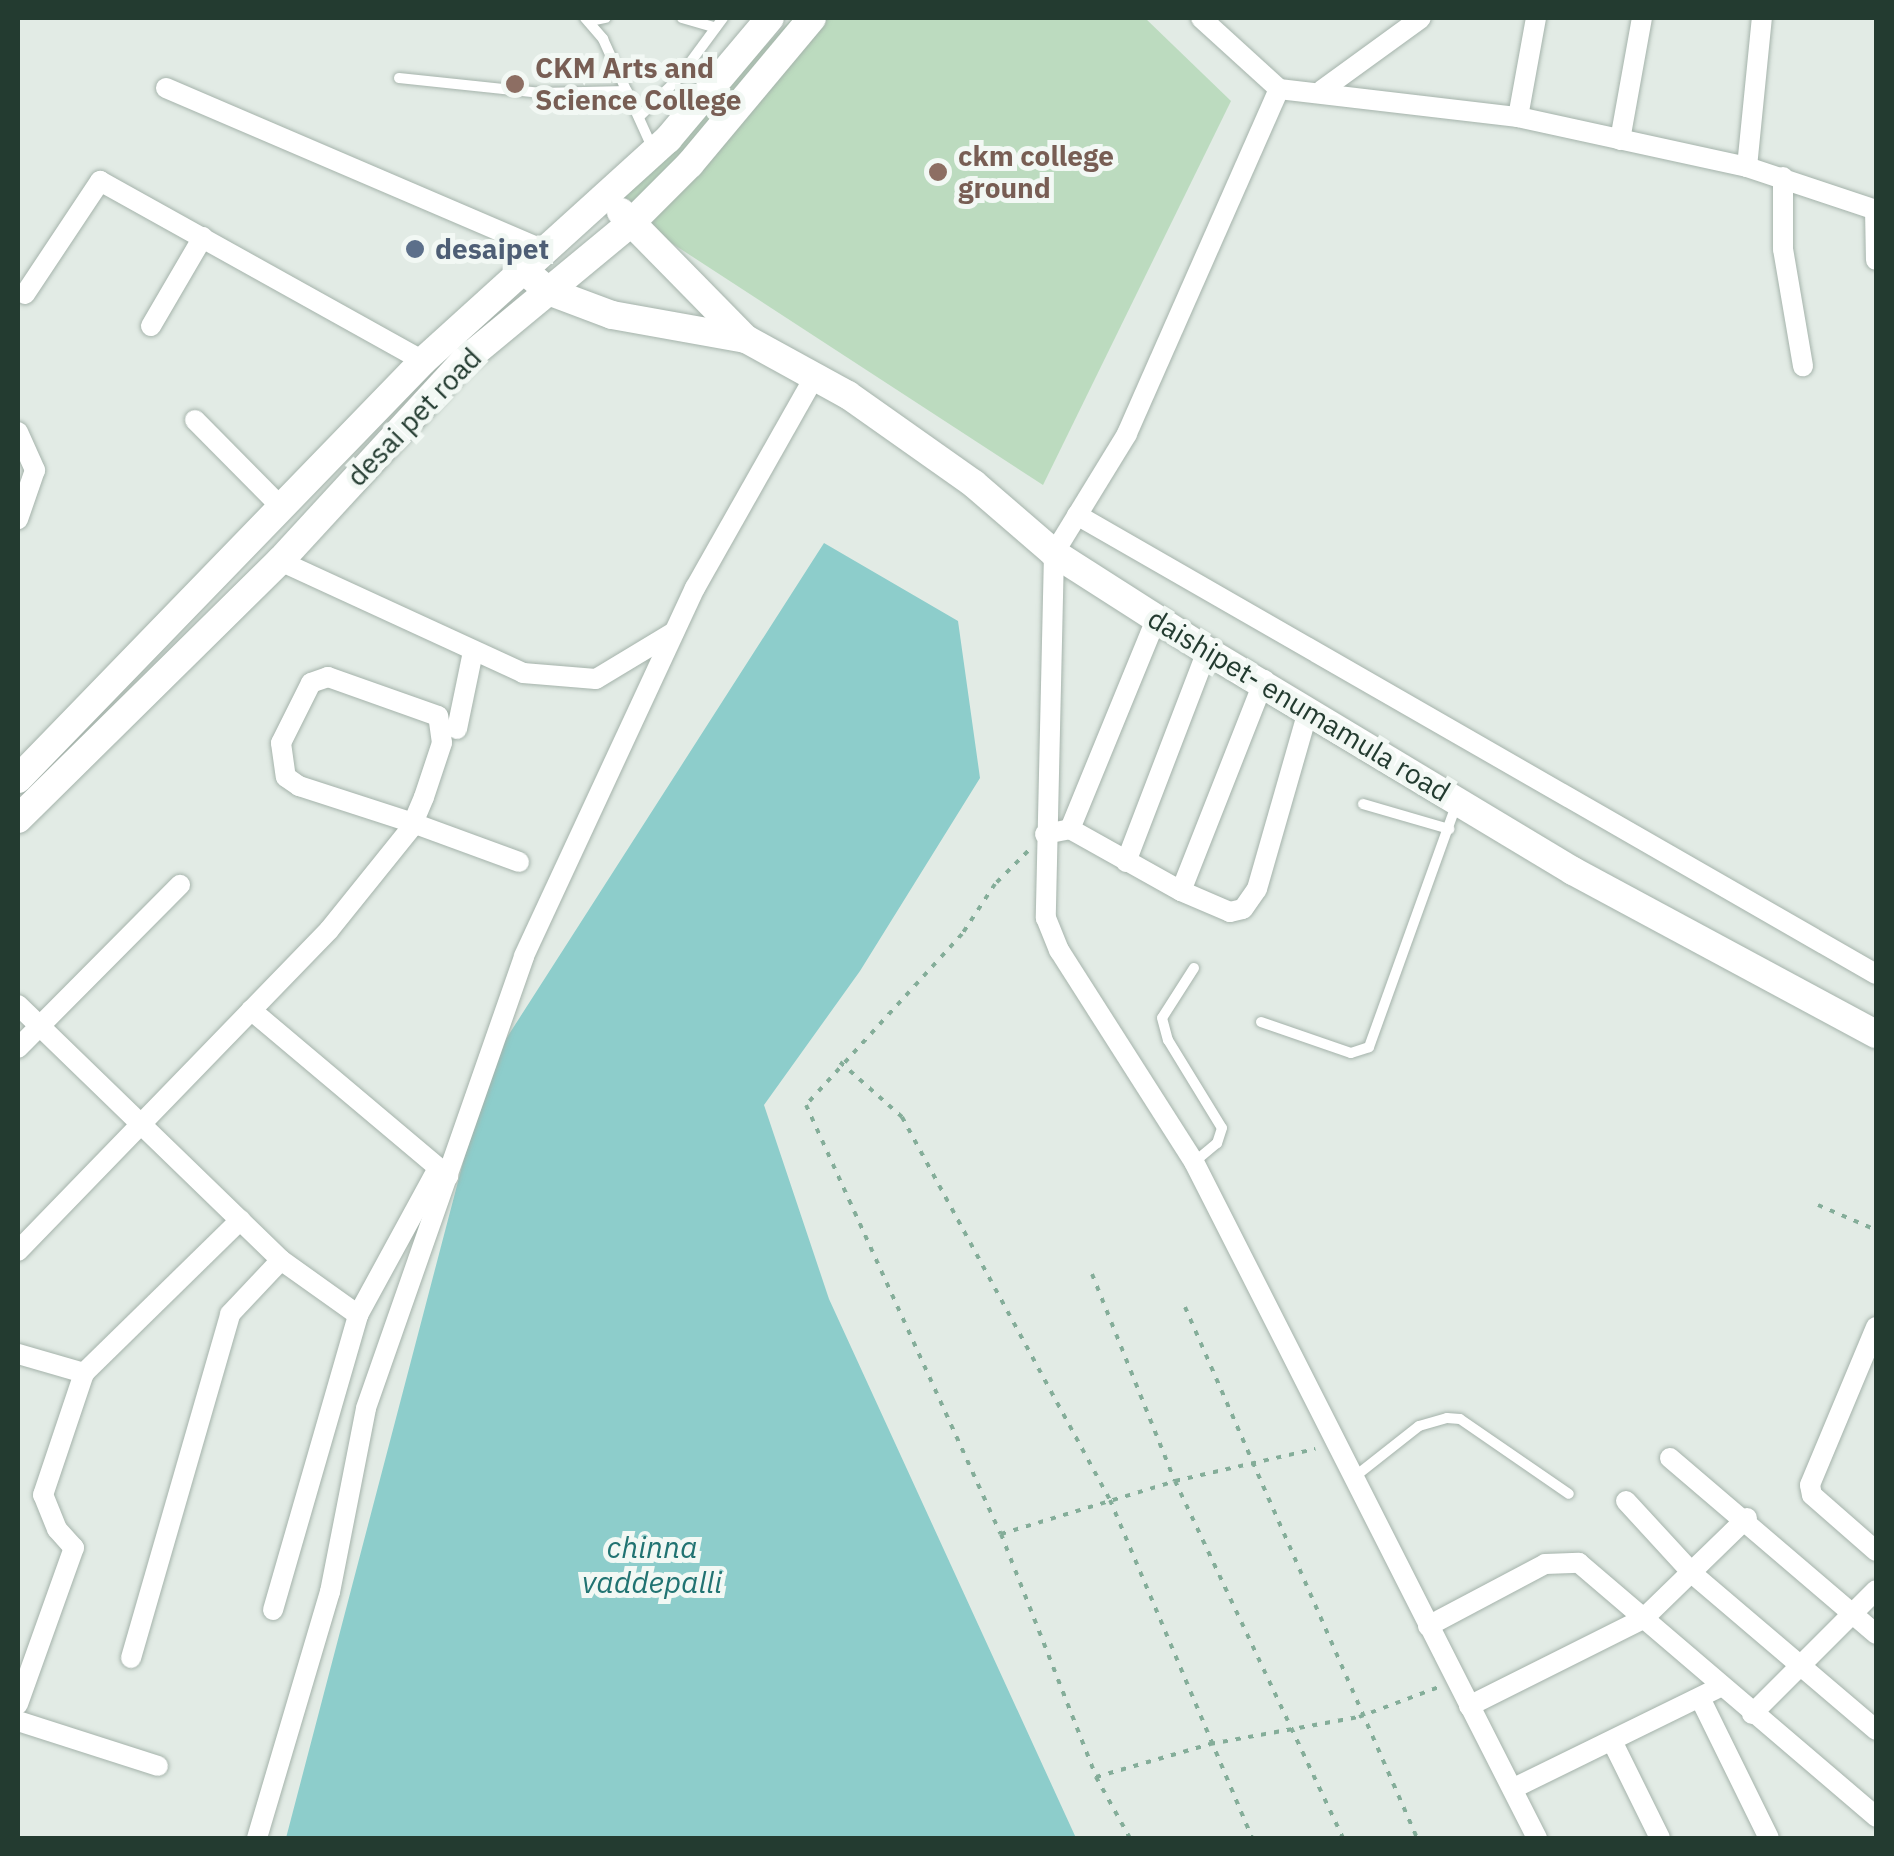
<!DOCTYPE html>
<html>
<head>
<meta charset="utf-8">
<style>
	body { margin:0 }
	#map { position:relative; width:1894px; height:1856px; overflow:hidden; background:#e2ebe5; font-family:"IBM Plex Sans",sans-serif }
	div>[style] { position:absolute }
	.green>* { inset:0; background:#bcdbbf }
	.water>* { inset:0; background:#8dcdcb }
	.path>* { height:4px; margin-top:-2px; transform-origin:0; background:repeating-linear-gradient(90deg,#84ad99 0 5px,transparent 0 13px) }
	.roads { filter:drop-shadow(0 0 2px #a5b3ab) drop-shadow(0 0 2px #a5b3ab) }
	.lane>* { height:10px; margin:-5px; padding:0 5px; transform-origin:5px; border-radius:5px; background:#fff }
	.street>* { height:20px; margin:-10px; padding:0 10px; transform-origin:10px; border-radius:10px; background:#fff }
	.secondary>* { height:28px; margin:-14px; padding:0 14px; transform-origin:14px; border-radius:14px; background:#fff }
	.dots>* { width:28px; height:28px; translate:-50% -50%; box-sizing:border-box; border:5px solid #f2f8f4; border-radius:50% }
	span { translate:-50% -50%; white-space:nowrap; text-align:center; line-height:1.15; -webkit-text-stroke:10px #f2f8f4; paint-order:stroke }
	.education-label { font-size:28px; color:#785e54; font-weight:700 }
	.left { translate:0 -50%; text-align:left }
	.service-label { font-size:28px; color:#4e5e75; font-weight:700 }
	.street-label { font-size:28px; color:#233b30 }
	.water-label { font-size:30px; color:#217372; font-style:italic }
	.frame { position:absolute; inset:0; border:20px solid #233b30; pointer-events:none }
</style>
</head>
<body>
<div id="map">
	<div class="green">
		<div style="clip-path:polygon(793px 18px,1145px 18px,1231px 101px,1043px 485px,610px 203px)"></div>
	</div>
	<div class="water">
		<div style="clip-path:polygon(824px 543px,958px 621px,980px 778px,860px 971px,764px 1105px,829px 1299px,1076px 1838px,286px 1838px,488px 1067px)"></div>
	</div>
	<div class="path">
		<div style="left:1028px;top:851px;width:47px;rotate:135deg"></div>
		<div style="left:995px;top:884px;width:60px;rotate:123.4deg"></div>
		<div style="left:962px;top:934px;width:231px;rotate:132.4deg"></div>
		<div style="left:806px;top:1105px;width:471px;rotate:65.6deg"></div>
		<div style="left:1001px;top:1534px;width:261px;rotate:68.6deg"></div>
		<div style="left:1096px;top:1777px;width:70px;rotate:60.9deg"></div>
		<div style="left:840px;top:1062px;width:83px;rotate:41.6deg"></div>
		<div style="left:902px;top:1117px;width:436px;rotate:61.5deg"></div>
		<div style="left:1110px;top:1500px;width:367px;rotate:67.2deg"></div>
		<div style="left:1818px;top:1205px;width:63px;rotate:23.3deg"></div>
		<div style="left:1092px;top:1274px;width:223px;rotate:68.2deg"></div>
		<div style="left:1175px;top:1481px;width:395px;rotate:64.8deg"></div>
		<div style="left:1185px;top:1307px;width:579px;rotate:66.4deg"></div>
		<div style="left:1001px;top:1534px;width:182px;rotate:-16.9deg"></div>
		<div style="left:1175px;top:1481px;width:144px;rotate:-12.9deg"></div>
		<div style="left:1096px;top:1777px;width:119px;rotate:-16.1deg"></div>
		<div style="left:1210px;top:1744px;width:151px;rotate:-10.3deg"></div>
		<div style="left:1359px;top:1717px;width:85px;rotate:-20.6deg"></div>
	</div>
	<div class="roads">
		<div class="lane">
			<div style="left:585px;top:18px;width:28px;rotate:49deg"></div>
			<div style="left:603px;top:39px;width:119px;rotate:65.6deg"></div>
			<div style="left:682px;top:18px;width:35px;rotate:16deg"></div>
			<div style="left:590px;top:21px;width:16px;rotate:-11deg"></div>
			<div style="left:399px;top:78px;width:143px;rotate:6deg"></div>
			<div style="left:541px;top:93px;width:86px;rotate:-1.3deg"></div>
			<div style="left:639px;top:117px;width:54px;rotate:-44.3deg"></div>
			<div style="left:678px;top:79px;width:76px;rotate:-53.6deg"></div>
			<div style="left:1363px;top:804px;width:90px;rotate:16.2deg"></div>
			<div style="left:1194px;top:968px;width:59px;rotate:122.6deg"></div>
			<div style="left:1162px;top:1018px;width:23px;rotate:75deg"></div>
			<div style="left:1168px;top:1040px;width:103px;rotate:58.5deg"></div>
			<div style="left:1222px;top:1128px;width:16px;rotate:108deg"></div>
			<div style="left:1217px;top:1143px;width:30px;rotate:140deg"></div>
			<div style="left:1261px;top:1022px;width:95px;rotate:19deg"></div>
			<div style="left:1351px;top:1053px;width:19px;rotate:-18deg"></div>
			<div style="left:1369px;top:1047px;width:259px;rotate:-70.2deg"></div>
			<div style="left:1353px;top:1478px;width:84px;rotate:-38.2deg"></div>
			<div style="left:1419px;top:1426px;width:29px;rotate:-16deg"></div>
			<div style="left:1447px;top:1418px;width:13px;rotate:4deg"></div>
			<div style="left:1460px;top:1419px;width:132px;rotate:34.5deg"></div>
		</div>
		<div class="street">
			<div style="left:1201px;top:18px;width:105px;rotate:42.3deg"></div>
			<div style="left:1279px;top:89px;width:241px;rotate:6.7deg"></div>
			<div style="left:1518px;top:117px;width:234px;rotate:12.3deg"></div>
			<div style="left:1747px;top:167px;width:136px;rotate:18.4deg"></div>
			<div style="left:166px;top:88px;width:414px;rotate:23.2deg"></div>
			<div style="left:1279px;top:89px;width:377px;rotate:113.8deg"></div>
			<div style="left:1127px;top:434px;width:140px;rotate:121.5deg"></div>
			<div style="left:1054px;top:553px;width:365px;rotate:91.3deg"></div>
			<div style="left:1046px;top:918px;width:35px;rotate:68deg"></div>
			<div style="left:1059px;top:950px;width:251px;rotate:57.5deg"></div>
			<div style="left:1194px;top:1162px;width:758px;rotate:63.1deg"></div>
			<div style="left:1322px;top:90px;width:122px;rotate:-36deg"></div>
			<div style="left:1518px;top:117px;width:101px;rotate:-79.7deg"></div>
			<div style="left:1620px;top:140px;width:124px;rotate:-79.8deg"></div>
			<div style="left:1747px;top:167px;width:150px;rotate:-84.3deg"></div>
			<div style="left:1783px;top:177px;width:72px;rotate:90deg"></div>
			<div style="left:1783px;top:249px;width:119px;rotate:80.3deg"></div>
			<div style="left:1875px;top:209px;width:51px;rotate:88.9deg"></div>
			<div style="left:25px;top:294px;width:136px;rotate:-56.4deg"></div>
			<div style="left:100px;top:181px;width:370px;rotate:29.1deg"></div>
			<div style="left:151px;top:326px;width:103px;rotate:-59.7deg"></div>
			<div style="left:195px;top:420px;width:124px;rotate:45.3deg"></div>
			<div style="left:18px;top:432px;width:42px;rotate:65.9deg"></div>
			<div style="left:35px;top:470px;width:52px;rotate:109.1deg"></div>
			<div style="left:1077px;top:515px;width:921px;rotate:29.88deg"></div>
			<div style="left:280px;top:561px;width:268px;rotate:24.7deg"></div>
			<div style="left:523px;top:673px;width:73px;rotate:4.7deg"></div>
			<div style="left:596px;top:679px;width:91px;rotate:-31.1deg"></div>
			<div style="left:457px;top:729px;width:79px;rotate:-78.3deg"></div>
			<div style="left:1070px;top:829px;width:227px;rotate:-67.7deg"></div>
			<div style="left:1045px;top:834px;width:25px;rotate:-11deg"></div>
			<div style="left:1070px;top:829px;width:127px;rotate:29.2deg"></div>
			<div style="left:1181px;top:891px;width:53px;rotate:23.2deg"></div>
			<div style="left:1230px;top:912px;width:13px;rotate:-13deg"></div>
			<div style="left:1243px;top:909px;width:24px;rotate:-55deg"></div>
			<div style="left:1257px;top:889px;width:185px;rotate:-74deg"></div>
			<div style="left:1126px;top:862px;width:226px;rotate:-69deg"></div>
			<div style="left:1181px;top:891px;width:227px;rotate:-68.5deg"></div>
			<div style="left:18px;top:1005px;width:366px;rotate:44.1deg"></div>
			<div style="left:281px;top:1260px;width:95px;rotate:35.5deg"></div>
			<div style="left:251px;top:1010px;width:258px;rotate:40.1deg"></div>
			<div style="left:18px;top:1048px;width:230px;rotate:-45.2deg"></div>
			<div style="left:18px;top:1251px;width:447px;rotate:-45.9deg"></div>
			<div style="left:329px;top:930px;width:131px;rotate:-51.2deg"></div>
			<div style="left:411px;top:828px;width:5px;rotate:-68deg"></div>
			<div style="left:413px;top:823px;width:28px;rotate:-67deg"></div>
			<div style="left:424px;top:797px;width:57px;rotate:-71.6deg"></div>
			<div style="left:442px;top:743px;width:27px;rotate:-98deg"></div>
			<div style="left:438px;top:716px;width:117px;rotate:-160.5deg"></div>
			<div style="left:328px;top:677px;width:18px;rotate:161deg"></div>
			<div style="left:311px;top:683px;width:67px;rotate:116.6deg"></div>
			<div style="left:281px;top:743px;width:34px;rotate:82deg"></div>
			<div style="left:286px;top:777px;width:16px;rotate:35deg"></div>
			<div style="left:299px;top:786px;width:120px;rotate:18deg"></div>
			<div style="left:413px;top:823px;width:113px;rotate:20.2deg"></div>
			<div style="left:1876px;top:1327px;width:171px;rotate:112.7deg"></div>
			<div style="left:1810px;top:1485px;width:10px;rotate:79deg"></div>
			<div style="left:1812px;top:1495px;width:85px;rotate:41.2deg"></div>
			<div style="left:18px;top:1354px;width:69px;rotate:16.1deg"></div>
			<div style="left:1670px;top:1458px;width:271px;rotate:40.5deg"></div>
			<div style="left:1626px;top:1501px;width:100px;rotate:47.4deg"></div>
			<div style="left:1694px;top:1575px;width:239px;rotate:40.4deg"></div>
			<div style="left:273px;top:1610px;width:307px;rotate:-73.9deg"></div>
			<div style="left:358px;top:1315px;width:165px;rotate:-61.4deg"></div>
			<div style="left:1428px;top:1626px;width:132px;rotate:-27.9deg"></div>
			<div style="left:1545px;top:1564px;width:34px;rotate:-2deg"></div>
			<div style="left:1579px;top:1563px;width:391px;rotate:40.5deg"></div>
			<div style="left:131px;top:1658px;width:358px;rotate:-73.9deg"></div>
			<div style="left:230px;top:1314px;width:74px;rotate:-46.6deg"></div>
			<div style="left:1700px;top:1698px;width:156px;rotate:63.8deg"></div>
			<div style="left:18px;top:1704px;width:166px;rotate:-70.3deg"></div>
			<div style="left:74px;top:1548px;width:25px;rotate:-132deg"></div>
			<div style="left:57px;top:1529px;width:37px;rotate:-112deg"></div>
			<div style="left:43px;top:1495px;width:129px;rotate:-71.4deg"></div>
			<div style="left:84px;top:1373px;width:219px;rotate:-44.4deg"></div>
			<div style="left:1469px;top:1706px;width:195px;rotate:-26.6deg"></div>
			<div style="left:1643px;top:1619px;width:145px;rotate:-44.2deg"></div>
			<div style="left:1752px;top:1714px;width:175px;rotate:-45deg"></div>
			<div style="left:18px;top:1721px;width:147px;rotate:17.8deg"></div>
			<div style="left:1613px;top:1743px;width:106px;rotate:63.7deg"></div>
			<div style="left:1514px;top:1788px;width:227px;rotate:-26.1deg"></div>
			<div style="left:257px;top:1838px;width:257px;rotate:-73.5deg"></div>
			<div style="left:330px;top:1592px;width:187px;rotate:-78.9deg"></div>
			<div style="left:366px;top:1408px;width:479px;rotate:-70.7deg"></div>
			<div style="left:524px;top:956px;width:406px;rotate:-65.1deg"></div>
			<div style="left:695px;top:588px;width:244px;rotate:-60.5deg"></div>
		</div>
		<div class="secondary">
			<div style="left:621px;top:212px;width:178px;rotate:45.5deg"></div>
			<div style="left:525px;top:271px;width:30px;rotate:41deg"></div>
			<div style="left:548px;top:291px;width:68px;rotate:20.6deg"></div>
			<div style="left:612px;top:315px;width:136px;rotate:10.2deg"></div>
			<div style="left:746px;top:339px;width:116px;rotate:28.8deg"></div>
			<div style="left:848px;top:395px;width:154px;rotate:35.2deg"></div>
			<div style="left:974px;top:484px;width:106px;rotate:40.8deg"></div>
			<div style="left:1054px;top:553px;width:182px;rotate:32.6deg"></div>
			<div style="left:1207px;top:651px;width:427px;rotate:31deg"></div>
			<div style="left:1573px;top:871px;width:344px;rotate:28.3deg"></div>
			<div style="left:18px;top:779px;width:582px;rotate:-45.9deg"></div>
			<div style="left:423px;top:361px;width:331px;rotate:-42.2deg"></div>
			<div style="left:668px;top:139px;width:158px;rotate:-49.9deg"></div>
			<div style="left:18px;top:819px;width:368px;rotate:-44.6deg"></div>
			<div style="left:280px;top:561px;width:272px;rotate:-47.4deg"></div>
			<div style="left:464px;top:361px;width:217px;rotate:-39.6deg"></div>
			<div style="left:631px;top:223px;width:83px;rotate:-45deg"></div>
			<div style="left:690px;top:164px;width:190px;rotate:-50.1deg"></div>
		</div>
	</div>
	<div class="dots">
		<div style="left:515px;top:84px;background:#8d6e63"></div>
		<div style="left:938px;top:172px;background:#8d6e63"></div>
		<div style="left:415px;top:249px;background:#5c6f8a"></div>
	</div>
	<div class="education-label">
		<span class="left" style="left:535px;top:84px">CKM Arts and<br>Science College</span>
		<span class="left" style="left:958px;top:172px">ckm college<br>ground</span>
	</div>
	<div class="service-label">
		<span class="left" style="left:435px;top:249px">desaipet</span>
	</div>
	<div class="street-label">
		<span style="left:414px;top:417px;rotate:-46deg">desai pet road</span>
		<span style="left:1299px;top:705px;rotate:31deg">daishipet- enumamula road</span>
	</div>
	<div class="water-label">
		<span style="left:652px;top:1564px">chinna<br>vaddepalli</span>
	</div>
	<div class="frame"></div>
</div>
</body>
</html>
